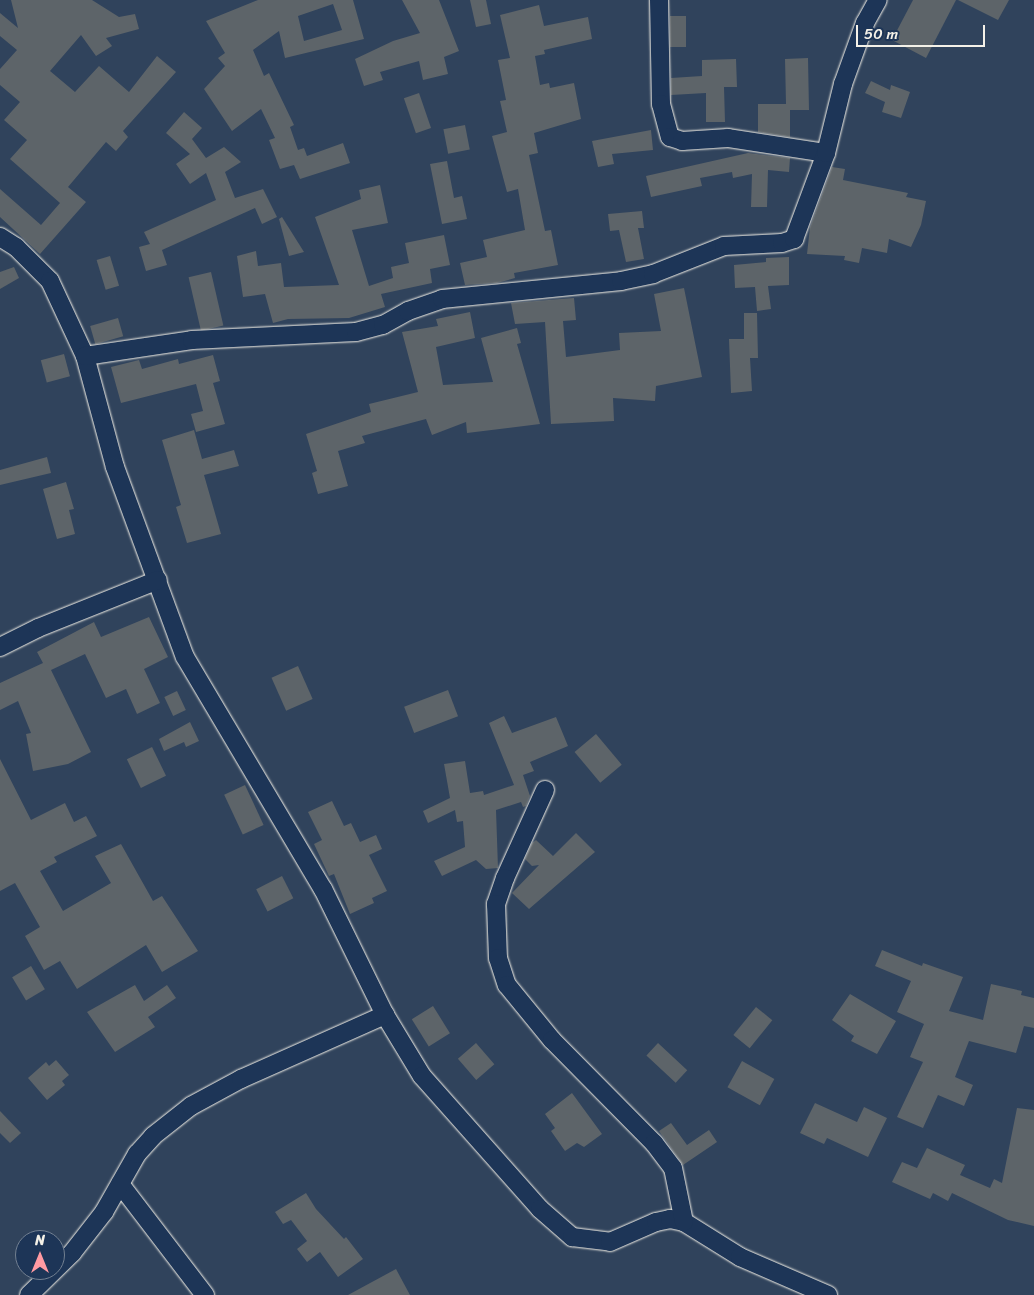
<!DOCTYPE html>
<html>
<head>
<meta charset="utf-8">
<style>
	body { margin:0 }
	#map { position:relative; width:1034px; height:1295px; overflow:hidden; background:#30435c; font-family:Sriracha,sans-serif }
	div>[style] { position:absolute }
	.building>* { inset:0; background:#5d6469; transform-origin:0 0 }
	.roads { filter:drop-shadow(0 0 1px #f4f1e8) drop-shadow(0 0 1px #f4f1e8) }
	.minor>* { height:18px; margin:-9px; padding:0 9px; transform-origin:9px; border-radius:9px; background:#1d3557 }
	span { translate:-50% -50%; white-space:nowrap; text-align:center; line-height:1.15; -webkit-text-stroke:5px #1d3557; paint-order:stroke }
	.north { position:absolute; left:15px; top:1230px; width:50px; height:50px; box-sizing:border-box; background:#1d3557; border:1px solid #738091; border-radius:50%; rotate:0deg; font-size:14px; font-weight:700; line-height:20px; text-align:center; color:#f4f1e8 }
	.north::after { content:''; display:block; margin:auto; width:18px; height:22px; background:#ff9aa2; clip-path:polygon(50% 0,100% 100%,50% 72%,0 100%) }
	.scale { position:absolute; left:856px; top:25px; width:129px; height:22px; box-sizing:border-box; border:2px solid #f4f1e8; border-top:0; padding-left:6px; font-size:15px; line-height:18px; white-space:nowrap; color:#f4f1e8; -webkit-text-stroke:4px #1d3557; paint-order:stroke }
</style>
</head>
<body>
<div id="map">
	<div class="building">
		<div style="clip-path:polygon(11px 0,92px 0,119px 17px,135px 14px,139px 29px,106px 38px,112px 46px,96px 56px,81px 35px,50px 71px,75px 92px,99px 66px,129px 92px,157px 56px,176px 72px,123px 131px,128px 137px,116px 151px,106px 142px,68px 187px,86px 202px,40px 254px,0 217px,0 189px,41px 225px,60px 203px,10px 159px,27px 140px,4px 120px,20px 102px,0 85px,0 69px,17px 50px,0 36px,0 13px,18px 28px)"></div>
		<div style="clip-path:polygon(evenodd,258px 0,353px 0,364px 39px,285px 58px,279px 31px,253px 50px,264px 76px,269px 73px,294px 125px,290px 127px,298px 150px,304px 148px,307px 156px,343px 143px,350px 163px,300px 179px,294px 165px,280px 169px,269px 140px,275px 138px,261px 109px,232px 131px,204px 89px,225px 66px,218px 58px,225px 53px,206px 21px,258px 0,333px 4px,342px 30px,304px 41px,298px 16px,333px 4px)"></div>
		<div style="clip-path:polygon(402px 0,439px 0,459px 51px,444px 57px,448px 74px,423px 80px,419px 61px,380px 72px,383px 80px,364px 86px,355px 59px,393px 41px,420px 33px)"></div>
		<div style="clip-path:polygon(470px 0,486px 0,491px 24px,476px 27px)"></div>
		<div style="clip-path:polygon(913px 0,956px 0,926px 58px,892px 40px)"></div>
		<div style="clip-path:polygon(958px 0,1009px 0,998px 20px)"></div>
		<div style="clip-path:polygon(539px 5px,544px 26px,588px 17px,592px 39px,544px 50px,545px 54px,535px 56px,540px 85px,549px 83px,550px 88px,574px 83px,581px 119px,534px 133px,538px 153px,529px 155px,545px 231px,551px 230px,558px 265px,514px 273px,515px 278px,497px 283px,465px 285px,460px 263px,487px 257px,483px 240px,525px 230px,518px 189px,507px 192px,492px 136px,507px 132px,500px 101px,506px 100px,498px 60px,510px 58px,500px 15px)"></div>
		<div style="left:670px;top:16px;width:16px;height:31px"></div>
		<div style="clip-path:polygon(808px 58px,809px 110px,790px 110px,790px 137px,758px 132px,758px 104px,786px 104px,785px 59px)"></div>
		<div style="clip-path:polygon(736px 59px,737px 87px,724px 87px,725px 122px,706px 122px,706px 93px,671px 95px,671px 78px,702px 76px,702px 60px)"></div>
		<div style="clip-path:polygon(871px 81px,890px 90px,891px 85px,910px 92px,901px 118px,882px 112px,885px 102px,865px 93px)"></div>
		<div style="left:419px;top:93px;width:37px;height:16px;rotate:71deg"></div>
		<div style="clip-path:polygon(184px 112px,202px 128px,192px 139px,206px 158px,224px 147px,241px 162px,225px 172px,235px 198px,263px 189px,277px 217px,262px 224px,255px 208px,162px 250px,167px 265px,146px 271px,139px 247px,150px 244px,144px 232px,216px 200px,206px 173px,190px 184px,176px 164px,190px 154px,166px 133px)"></div>
		<div style="left:465px;top:125px;width:25px;height:22px;rotate:79deg"></div>
		<div style="clip-path:polygon(651px 130px,653px 150px,612px 154px,614px 164px,598px 167px,592px 141px)"></div>
		<div style="clip-path:polygon(748px 153px,790px 158px,789px 172px,768px 170px,767px 207px,751px 207px,752px 174px,733px 178px,732px 172px,700px 178px,702px 186px,651px 197px,646px 176px)"></div>
		<div style="clip-path:polygon(447px 161px,454px 198px,462px 196px,467px 219px,442px 224px,430px 164px)"></div>
		<div style="clip-path:polygon(832px 167px,845px 169px,843px 180px,908px 193px,906px 197px,926px 201px,921px 225px,911px 247px,889px 239px,887px 253px,862px 248px,859px 263px,844px 260px,845px 256px,807px 254px,810px 227px)"></div>
		<div style="clip-path:polygon(380px 185px,388px 223px,352px 230px,369px 286px,393px 278px,391px 267px,409px 263px,405px 243px,444px 235px,450px 265px,430px 269px,432px 283px,381px 294px,385px 307px,349px 318px,288px 319px,273px 323px,265px 294px,243px 297px,237px 256px,256px 251px,258px 266px,281px 263px,284px 287px,339px 285px,315px 217px,361px 199px,359px 190px)"></div>
		<div style="clip-path:polygon(642px 211px,644px 228px,638px 228px,644px 259px,626px 262px,619px 230px,610px 231px,608px 214px)"></div>
		<div style="clip-path:polygon(282px 217px,304px 252px,289px 256px,279px 219px)"></div>
		<div style="left:110px;top:256px;width:31px;height:14px;rotate:73deg"></div>
		<div style="clip-path:polygon(789px 257px,789px 285px,768px 286px,771px 309px,757px 311px,755px 287px,735px 288px,734px 265px,766px 262px,766px 258px)"></div>
		<div style="clip-path:polygon(14px 267px,19px 278px,0 289px,0 272px)"></div>
		<div style="left:211px;top:272px;width:55px;height:23px;rotate:77deg"></div>
		<div style="clip-path:polygon(684px 288px,702px 377px,656px 386px,655px 401px,613px 398px,614px 421px,551px 424px,545px 322px,515px 324px,511px 303px,574px 298px,576px 320px,563px 321px,566px 357px,620px 350px,619px 333px,661px 331px,654px 294px)"></div>
		<div style="clip-path:polygon(470px 312px,475px 338px,436px 347px,443px 385px,493px 382px,481px 338px,517px 328px,521px 343px,517px 344px,540px 424px,467px 433px,466px 422px,432px 435px,426px 419px,362px 436px,365px 443px,338px 451px,348px 486px,318px 494px,312px 473px,317px 471px,306px 434px,371px 412px,369px 404px,418px 392px,402px 332px,438px 326px,436px 319px)"></div>
		<div style="clip-path:polygon(744px 313px,757px 313px,758px 358px,750px 358px,752px 391px,731px 393px,729px 339px,744px 339px)"></div>
		<div style="left:118px;top:318px;width:19px;height:29px;rotate:74deg"></div>
		<div style="left:64px;top:354px;width:23px;height:24px;rotate:75deg"></div>
		<div style="clip-path:polygon(213px 355px,220px 381px,213px 383px,225px 424px,196px 432px,191px 414px,203px 411px,196px 384px,121px 403px,111px 367px,139px 360px,142px 369px,178px 359px,179px 364px)"></div>
		<div style="clip-path:polygon(194px 430px,202px 459px,234px 450px,239px 466px,204px 475px,221px 534px,187px 543px,176px 507px,181px 505px,162px 440px)"></div>
		<div style="clip-path:polygon(47px 457px,51px 473px,0 485px,0 470px)"></div>
		<div style="clip-path:polygon(66px 482px,74px 509px,69px 510px,75px 534px,57px 539px,43px 489px)"></div>
		<div style="clip-path:polygon(149px 617px,168px 657px,144px 669px,160px 703px,137px 714px,126px 689px,106px 698px,85px 654px,51px 670px,91px 752px,68px 764px,33px 771px,26px 734px,31px 733px,18px 701px,0 710px,0 683px,43px 663px,37px 652px,94px 622px,101px 637px)"></div>
		<div style="left:298px;top:666px;width:36px;height:29px;rotate:66deg"></div>
		<div style="left:448px;top:690px;width:28px;height:47px;rotate:69deg"></div>
		<div style="left:177px;top:691px;width:21px;height:14px;rotate:65deg"></div>
		<div style="clip-path:polygon(504px 716px,512px 733px,556px 717px,568px 746px,530px 762px,534px 771px,523px 775px,530px 796px,526px 806px,523px 807px,521px 802px,496px 810px,498px 868px,486px 869px,476px 860px,442px 876px,434px 861px,465px 847px,463px 821px,457px 822px,455px 810px,428px 823px,423px 811px,450px 798px,444px 764px,465px 761px,470px 793px,483px 791px,484px 795px,514px 785px,489px 723px)"></div>
		<div style="clip-path:polygon(190px 722px,199px 741px,186px 747px,184px 742px,164px 751px,159px 739px)"></div>
		<div style="left:596px;top:734px;width:40px;height:28px;rotate:50deg"></div>
		<div style="left:152px;top:747px;width:32px;height:28px;rotate:64deg"></div>
		<div style="clip-path:polygon(0 759px,31px 820px,65px 803px,74px 822px,86px 816px,97px 836px,54px 857px,57px 862px,40px 871px,63px 911px,111px 883px,95px 856px,121px 844px,153px 901px,162px 896px,198px 951px,162px 972px,146px 945px,77px 989px,60px 961px,44px 970px,25px 936px,40px 927px,15px 883px,0 891px)"></div>
		<div style="left:245px;top:785px;width:44px;height:23px;rotate:65deg"></div>
		<div style="clip-path:polygon(332px 801px,344px 826px,351px 823px,360px 842px,376px 835px,382px 849px,369px 855px,387px 891px,372px 898px,374px 903px,350px 914px,334px 874px,329px 876px,314px 844px,322px 840px,308px 812px)"></div>
		<div style="clip-path:polygon(576px 833px,595px 852px,529px 909px,512px 893px,539px 865px,532px 866px,525px 859px,532px 843px,536px 840px,553px 856px)"></div>
		<div style="left:282px;top:876px;width:25px;height:29px;rotate:63deg"></div>
		<div style="clip-path:polygon(882px 950px,922px 966px,923px 963px,963px 977px,949px 1011px,983px 1020px,991px 984px,1022px 991px,1021px 995px,1034px 998px,1034px 1028px,1024px 1026px,1016px 1053px,969px 1041px,955px 1077px,973px 1085px,964px 1106px,938px 1095px,923px 1128px,897px 1117px,923px 1062px,910px 1057px,924px 1024px,897px 1012px,911px 981px,875px 966px)"></div>
		<div style="left:31px;top:966px;width:27px;height:22px;rotate:59deg"></div>
		<div style="clip-path:polygon(135px 985px,144px 1001px,167px 985px,176px 998px,148px 1017px,155px 1027px,115px 1052px,87px 1012px)"></div>
		<div style="clip-path:polygon(850px 994px,896px 1021px,877px 1054px,851px 1041px,854px 1036px,832px 1020px)"></div>
		<div style="left:433px;top:1006px;width:32px;height:25px;rotate:58deg"></div>
		<div style="left:756px;top:1007px;width:21px;height:36px;rotate:39deg"></div>
		<div style="left:476px;top:1043px;width:28px;height:24px;rotate:49deg"></div>
		<div style="left:658px;top:1043px;width:40px;height:17px;rotate:43deg"></div>
		<div style="clip-path:polygon(56px 1060px,69px 1075px,62px 1081px,65px 1085px,47px 1100px,28px 1078px,46px 1062px,49px 1066px)"></div>
		<div style="left:742px;top:1061px;width:37px;height:30px;rotate:29deg"></div>
		<div style="clip-path:polygon(572px 1093px,602px 1134px,584px 1147px,577px 1143px,565px 1151px,551px 1131px,555px 1128px,545px 1114px)"></div>
		<div style="clip-path:polygon(815px 1103px,857px 1122px,864px 1107px,887px 1118px,868px 1157px,827px 1138px,824px 1144px,800px 1133px)"></div>
		<div style="clip-path:polygon(1017px 1108px,1034px 1110px,1034px 1226px,1008px 1220px,952px 1193px,948px 1201px,933px 1193px,930px 1199px,892px 1182px,902px 1162px,917px 1168px,927px 1148px,965px 1165px,960px 1175px,990px 1188px,994px 1179px,1002px 1183px)"></div>
		<div style="clip-path:polygon(0 1111px,21px 1133px,10px 1143px,0 1133px)"></div>
		<div style="clip-path:polygon(671px 1123px,687px 1145px,709px 1130px,717px 1142px,683px 1165px,659px 1131px)"></div>
		<div style="clip-path:polygon(306px 1193px,316px 1209px,344px 1239px,346px 1237px,363px 1259px,338px 1277px,320px 1252px,307px 1262px,297px 1249px,307px 1241px,291px 1220px,283px 1224px,275px 1212px)"></div>
		<div style="clip-path:polygon(396px 1269px,410px 1295px,348px 1295px)"></div>
	</div>
	<div class="roads">
		<div class="minor">
			<div style="left:659px;top:0;width:104px;rotate:88.9deg"></div>
			<div style="left:661px;top:104px;width:34px;rotate:75deg"></div>
			<div style="left:670px;top:137px;width:13px;rotate:18deg"></div>
			<div style="left:682px;top:141px;width:46px;rotate:-3.7deg"></div>
			<div style="left:728px;top:138px;width:99px;rotate:8.7deg"></div>
			<div style="left:0;top:237px;width:19px;rotate:32deg"></div>
			<div style="left:16px;top:247px;width:48px;rotate:45deg"></div>
			<div style="left:50px;top:281px;width:83px;rotate:65deg"></div>
			<div style="left:85px;top:356px;width:115px;rotate:74.9deg"></div>
			<div style="left:115px;top:467px;width:202px;rotate:69.8deg"></div>
			<div style="left:185px;top:657px;width:270px;rotate:59.3deg"></div>
			<div style="left:323px;top:889px;width:140px;rotate:63.8deg"></div>
			<div style="left:385px;top:1015px;width:71px;rotate:58.8deg"></div>
			<div style="left:422px;top:1076px;width:178px;rotate:48.4deg"></div>
			<div style="left:540px;top:1209px;width:43px;rotate:41.2deg"></div>
			<div style="left:572px;top:1237px;width:38px;rotate:7deg"></div>
			<div style="left:610px;top:1242px;width:50px;rotate:-23.5deg"></div>
			<div style="left:656px;top:1222px;width:14px;rotate:-12deg"></div>
			<div style="left:670px;top:1219px;width:14px;rotate:12deg"></div>
			<div style="left:684px;top:1222px;width:66px;rotate:32deg"></div>
			<div style="left:740px;top:1257px;width:96px;rotate:23.4deg"></div>
			<div style="left:85px;top:356px;width:108px;rotate:-8.5deg"></div>
			<div style="left:192px;top:340px;width:164px;rotate:-2.8deg"></div>
			<div style="left:356px;top:332px;width:28px;rotate:-15deg"></div>
			<div style="left:383px;top:325px;width:29px;rotate:-29deg"></div>
			<div style="left:408px;top:311px;width:36px;rotate:-19deg"></div>
			<div style="left:442px;top:299px;width:180px;rotate:-5.7deg"></div>
			<div style="left:621px;top:281px;width:33px;rotate:-12deg"></div>
			<div style="left:653px;top:274px;width:76px;rotate:-21.5deg"></div>
			<div style="left:724px;top:246px;width:58px;rotate:-3deg"></div>
			<div style="left:782px;top:243px;width:13px;rotate:-18deg"></div>
			<div style="left:794px;top:239px;width:92px;rotate:-69.6deg"></div>
			<div style="left:826px;top:153px;width:71px;rotate:-76.2deg"></div>
			<div style="left:843px;top:84px;width:65px;rotate:-70.2deg"></div>
			<div style="left:865px;top:23px;width:26px;rotate:-61deg"></div>
			<div style="left:0;top:647px;width:42px;rotate:-26.6deg"></div>
			<div style="left:38px;top:628px;width:129px;rotate:-21.8deg"></div>
			<div style="left:545px;top:790px;width:97px;rotate:114.4deg"></div>
			<div style="left:505px;top:878px;width:28px;rotate:109deg"></div>
			<div style="left:496px;top:904px;width:54px;rotate:87.9deg"></div>
			<div style="left:498px;top:958px;width:28px;rotate:72deg"></div>
			<div style="left:507px;top:985px;width:71px;rotate:50.7deg"></div>
			<div style="left:552px;top:1040px;width:145px;rotate:45.3deg"></div>
			<div style="left:654px;top:1143px;width:31px;rotate:53deg"></div>
			<div style="left:673px;top:1168px;width:55px;rotate:78.5deg"></div>
			<div style="left:120px;top:1184px;width:140px;rotate:52.6deg"></div>
			<div style="left:29px;top:1295px;width:60px;rotate:-44.3deg"></div>
			<div style="left:72px;top:1253px;width:52px;rotate:-52deg"></div>
			<div style="left:104px;top:1212px;width:67px;rotate:-60.4deg"></div>
			<div style="left:137px;top:1154px;width:24px;rotate:-48deg"></div>
			<div style="left:153px;top:1136px;width:48px;rotate:-38.3deg"></div>
			<div style="left:191px;top:1106px;width:57px;rotate:-28.4deg"></div>
			<div style="left:241px;top:1079px;width:158px;rotate:-24deg"></div>
		</div>
	</div>
	<div class="north">N</div>
	<div class="scale">50 m</div>
</div>
</body>
</html>
